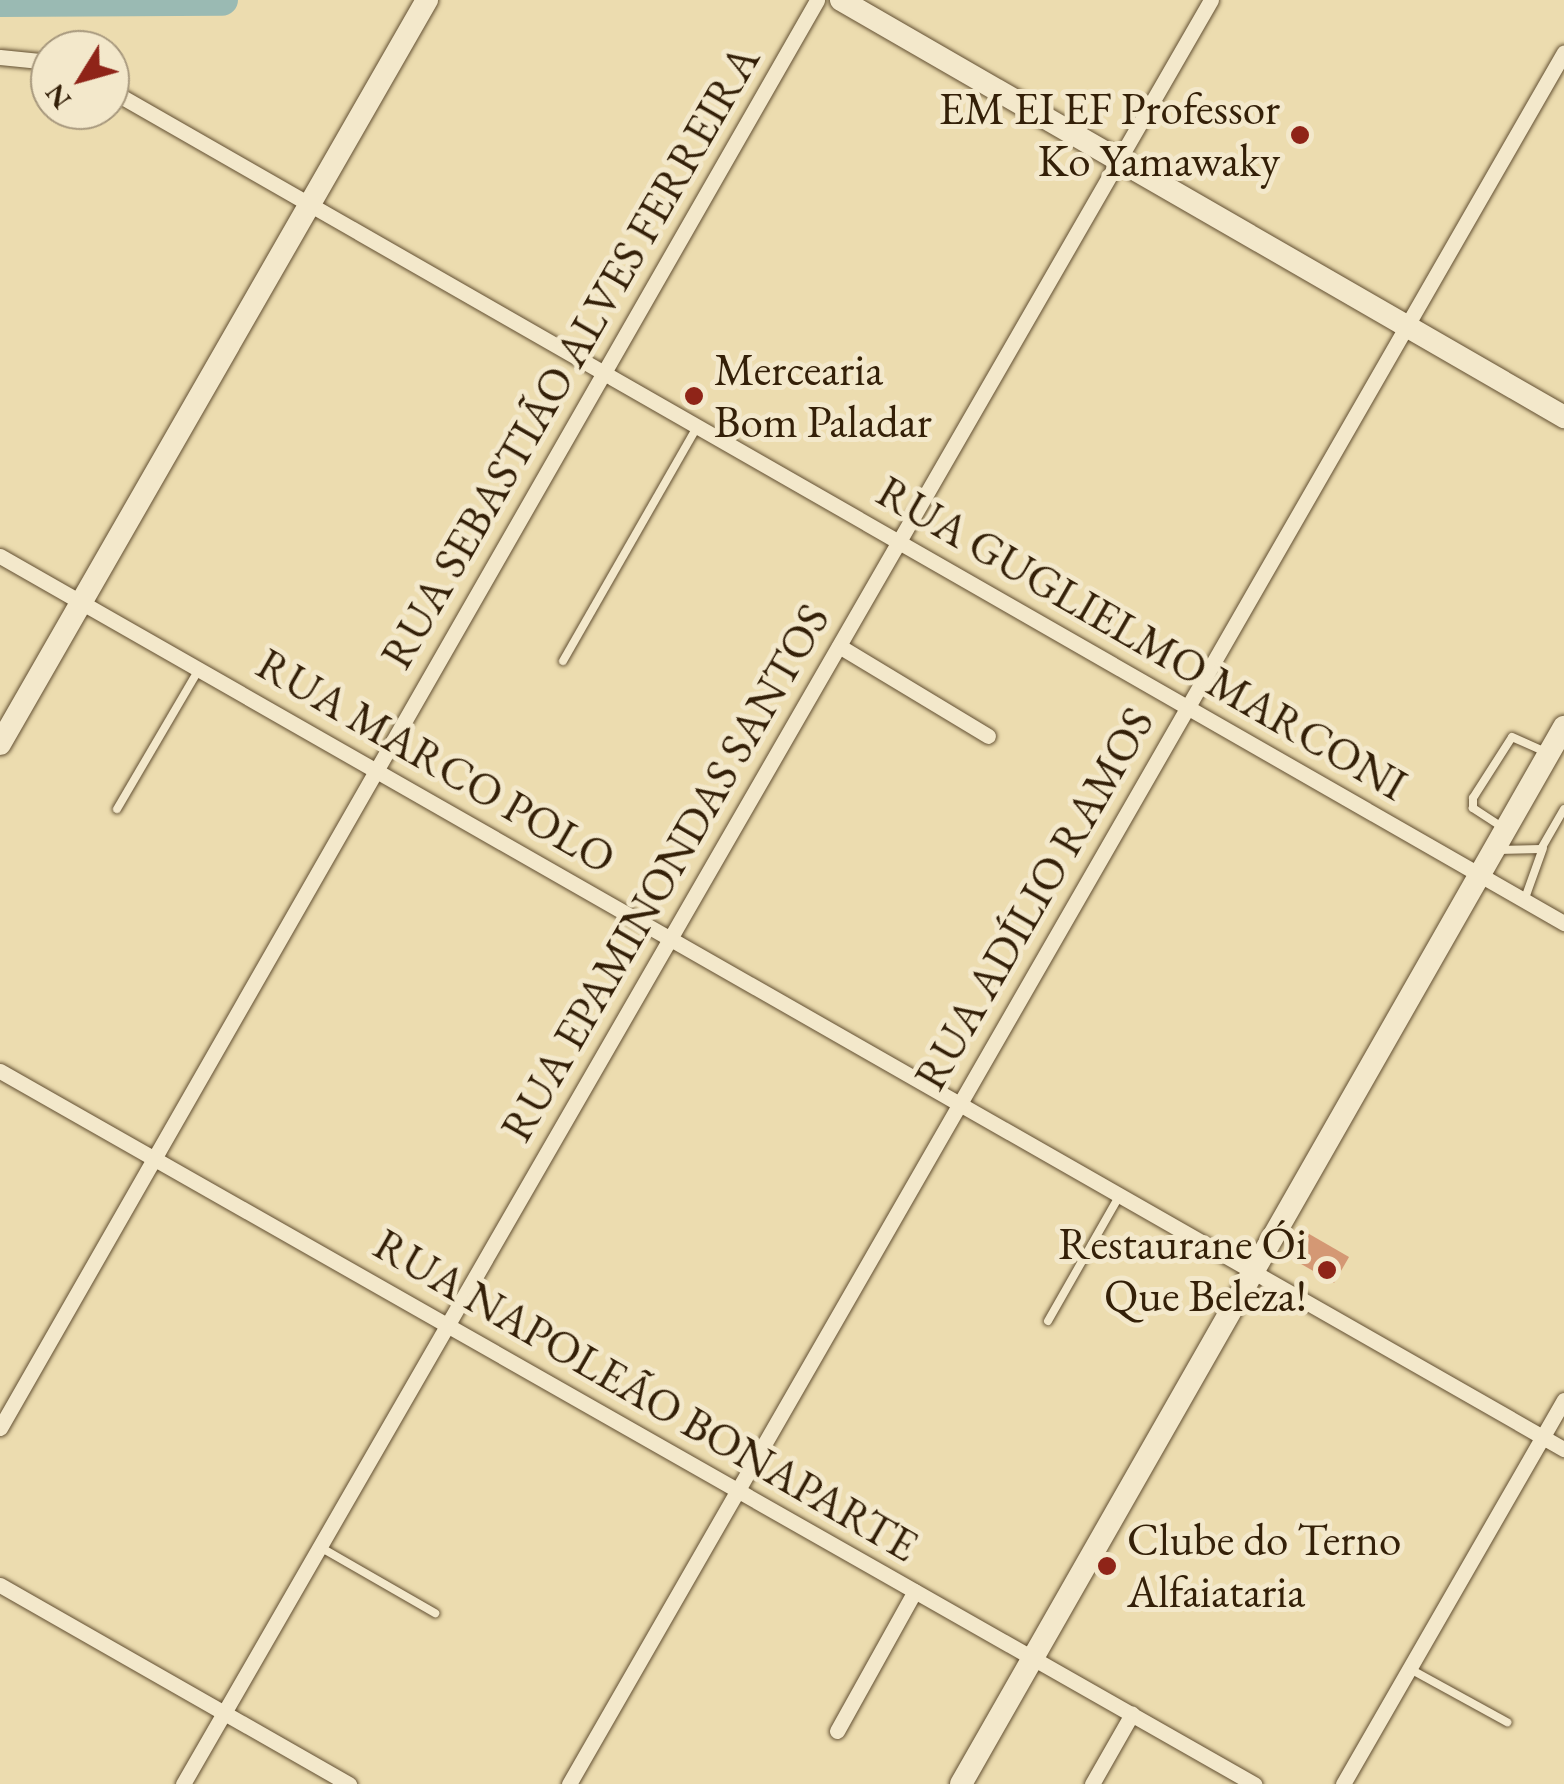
<!DOCTYPE html>
<html>
<head>
<meta charset="utf-8">
<style>
	body { margin:0 }
	#map { position:relative; width:1564px; height:1784px; overflow:hidden; background:#ecdcaf; font-family:"EB Garamond",serif }
	div>[style] { position:absolute }
	.river>* { height:32px; margin:-16px; padding:0 16px; transform-origin:16px; border-radius:16px; background:#9abab3 }
	.building>* { inset:0; background:#d49874; transform-origin:0 0 }
	.roads { filter:drop-shadow(0 0 2px #624f32) drop-shadow(0 0 2px #624f32) }
	.lane>* { height:8px; margin:-4px; padding:0 4px; transform-origin:4px; border-radius:4px; background:#f3e8cb }
	.street>* { height:15px; margin:-7.5px; padding:0 7.5px; transform-origin:7.5px; border-radius:7.5px; background:#f3e8cb }
	.secondary>* { height:22px; margin:-11px; padding:0 11px; transform-origin:11px; border-radius:11px; background:#f3e8cb }
	.dots>* { width:28px; height:28px; translate:-50% -50%; box-sizing:border-box; border:5px solid #f3e8cb; border-radius:50% }
	span { translate:-50% -50%; white-space:nowrap; text-align:center; line-height:1.15; -webkit-text-stroke:10px #f3e8cb; paint-order:stroke }
	.poi-label { font-size:45px; color:#342008 }
	.right { translate:-100% -50%; text-align:right }
	.left { translate:0 -50%; text-align:left }
	.street-label { font-size:45px; color:#342008 }
	.north { position:absolute; left:30px; top:30px; width:100px; height:100px; box-sizing:border-box; background:#f3e8cb; border:2px solid #a7987d; border-radius:50%; rotate:233deg; font-size:28px; font-weight:700; line-height:40px; text-align:center; color:#342008 }
	.north::after { content:''; display:block; margin:auto; width:35px; height:45px; background:#8f2418; clip-path:polygon(50% 0,100% 100%,50% 72%,0 100%) }
</style>
</head>
<body>
<div id="map">
	<div class="river">
		<div style="left:0;top:1px;width:222px;rotate:-0.3deg"></div>
	</div>
	<div class="building">
		<div style="left:1304px;top:1231px;width:52px;height:30px;rotate:30deg"></div>
	</div>
	<div class="roads">
		<div class="lane">
			<div style="left:563px;top:661px;width:270px;rotate:-60.2deg"></div>
			<div style="left:117px;top:809px;width:160px;rotate:-59.6deg"></div>
			<div style="left:1502px;top:827px;width:35px;rotate:-147deg"></div>
			<div style="left:1473px;top:808px;width:10px;rotate:-90deg"></div>
			<div style="left:1473px;top:798px;width:72px;rotate:-57.4deg"></div>
			<div style="left:1512px;top:737px;width:36px;rotate:24deg"></div>
			<div style="left:1498px;top:850px;width:43px;rotate:-1.3deg"></div>
			<div style="left:1541px;top:849px;width:46px;rotate:-60.1deg"></div>
			<div style="left:1524px;top:901px;width:56px;rotate:-70.3deg"></div>
			<div style="left:1048px;top:1321px;width:145px;rotate:-60.3deg"></div>
			<div style="left:320px;top:1547px;width:133px;rotate:29.9deg"></div>
			<div style="left:1410px;top:1669px;width:111px;rotate:28.7deg"></div>
		</div>
		<div class="street">
			<div style="left:0;top:57px;width:50px;rotate:5.7deg"></div>
			<div style="left:110px;top:90px;width:1676px;rotate:29.81deg"></div>
			<div style="left:0;top:556px;width:1801px;rotate:29.73deg"></div>
			<div style="left:839px;top:646px;width:174px;rotate:31.1deg"></div>
			<div style="left:0;top:1071px;width:1443px;rotate:29.62deg"></div>
			<div style="left:0;top:1428px;width:1645px;rotate:-60.22deg"></div>
			<div style="left:0;top:1585px;width:402px;rotate:29.7deg"></div>
			<div style="left:837px;top:1731px;width:160px;rotate:-60.9deg"></div>
			<div style="left:183px;top:1784px;width:2059px;rotate:-60.05deg"></div>
			<div style="left:569px;top:1784px;width:1997px;rotate:-60.12deg"></div>
			<div style="left:1092px;top:1784px;width:81px;rotate:-60.3deg"></div>
			<div style="left:1343px;top:1784px;width:443px;rotate:-60.1deg"></div>
		</div>
		<div class="secondary">
			<div style="left:841px;top:0;width:835px;rotate:29.97deg"></div>
			<div style="left:0;top:744px;width:858px;rotate:-60.15deg"></div>
			<div style="left:961px;top:1784px;width:1217px;rotate:-60.3deg"></div>
		</div>
	</div>
	<div class="dots">
		<div style="left:1300px;top:135px;background:#8f2418"></div>
		<div style="left:694px;top:396px;background:#8f2418"></div>
		<div style="left:1327px;top:1270px;background:#8f2418"></div>
		<div style="left:1107px;top:1566px;background:#8f2418"></div>
	</div>
	<div class="poi-label">
		<span class="right" style="left:1280px;top:135px">EM EI EF Professor<br>Ko Yamawaky</span>
		<span class="left" style="left:714px;top:396px">Mercearia<br>Bom Paladar</span>
		<span class="right" style="left:1307px;top:1270px">Restaurane Ói<br>Que Beleza!</span>
		<span class="left" style="left:1127px;top:1566px">Clube do Terno<br>Alfaiataria</span>
	</div>
	<div class="street-label">
		<span style="left:570px;top:357px;rotate:-60deg">RUA SEBASTIÃO ALVES FERREIRA</span>
		<span style="left:1142px;top:638px;rotate:30deg">RUA GUGLIELMO MARCONI</span>
		<span style="left:436px;top:761px;rotate:30deg">RUA MARCO POLO</span>
		<span style="left:665px;top:873px;rotate:-60deg">RUA EPAMINONDAS SANTOS</span>
		<span style="left:1034px;top:899px;rotate:-60deg">RUA ADÍLIO RAMOS</span>
		<span style="left:646px;top:1395px;rotate:30deg">RUA NAPOLEÃO BONAPARTE</span>
	</div>
	<div class="north">N</div>
</div>
</body>
</html>
